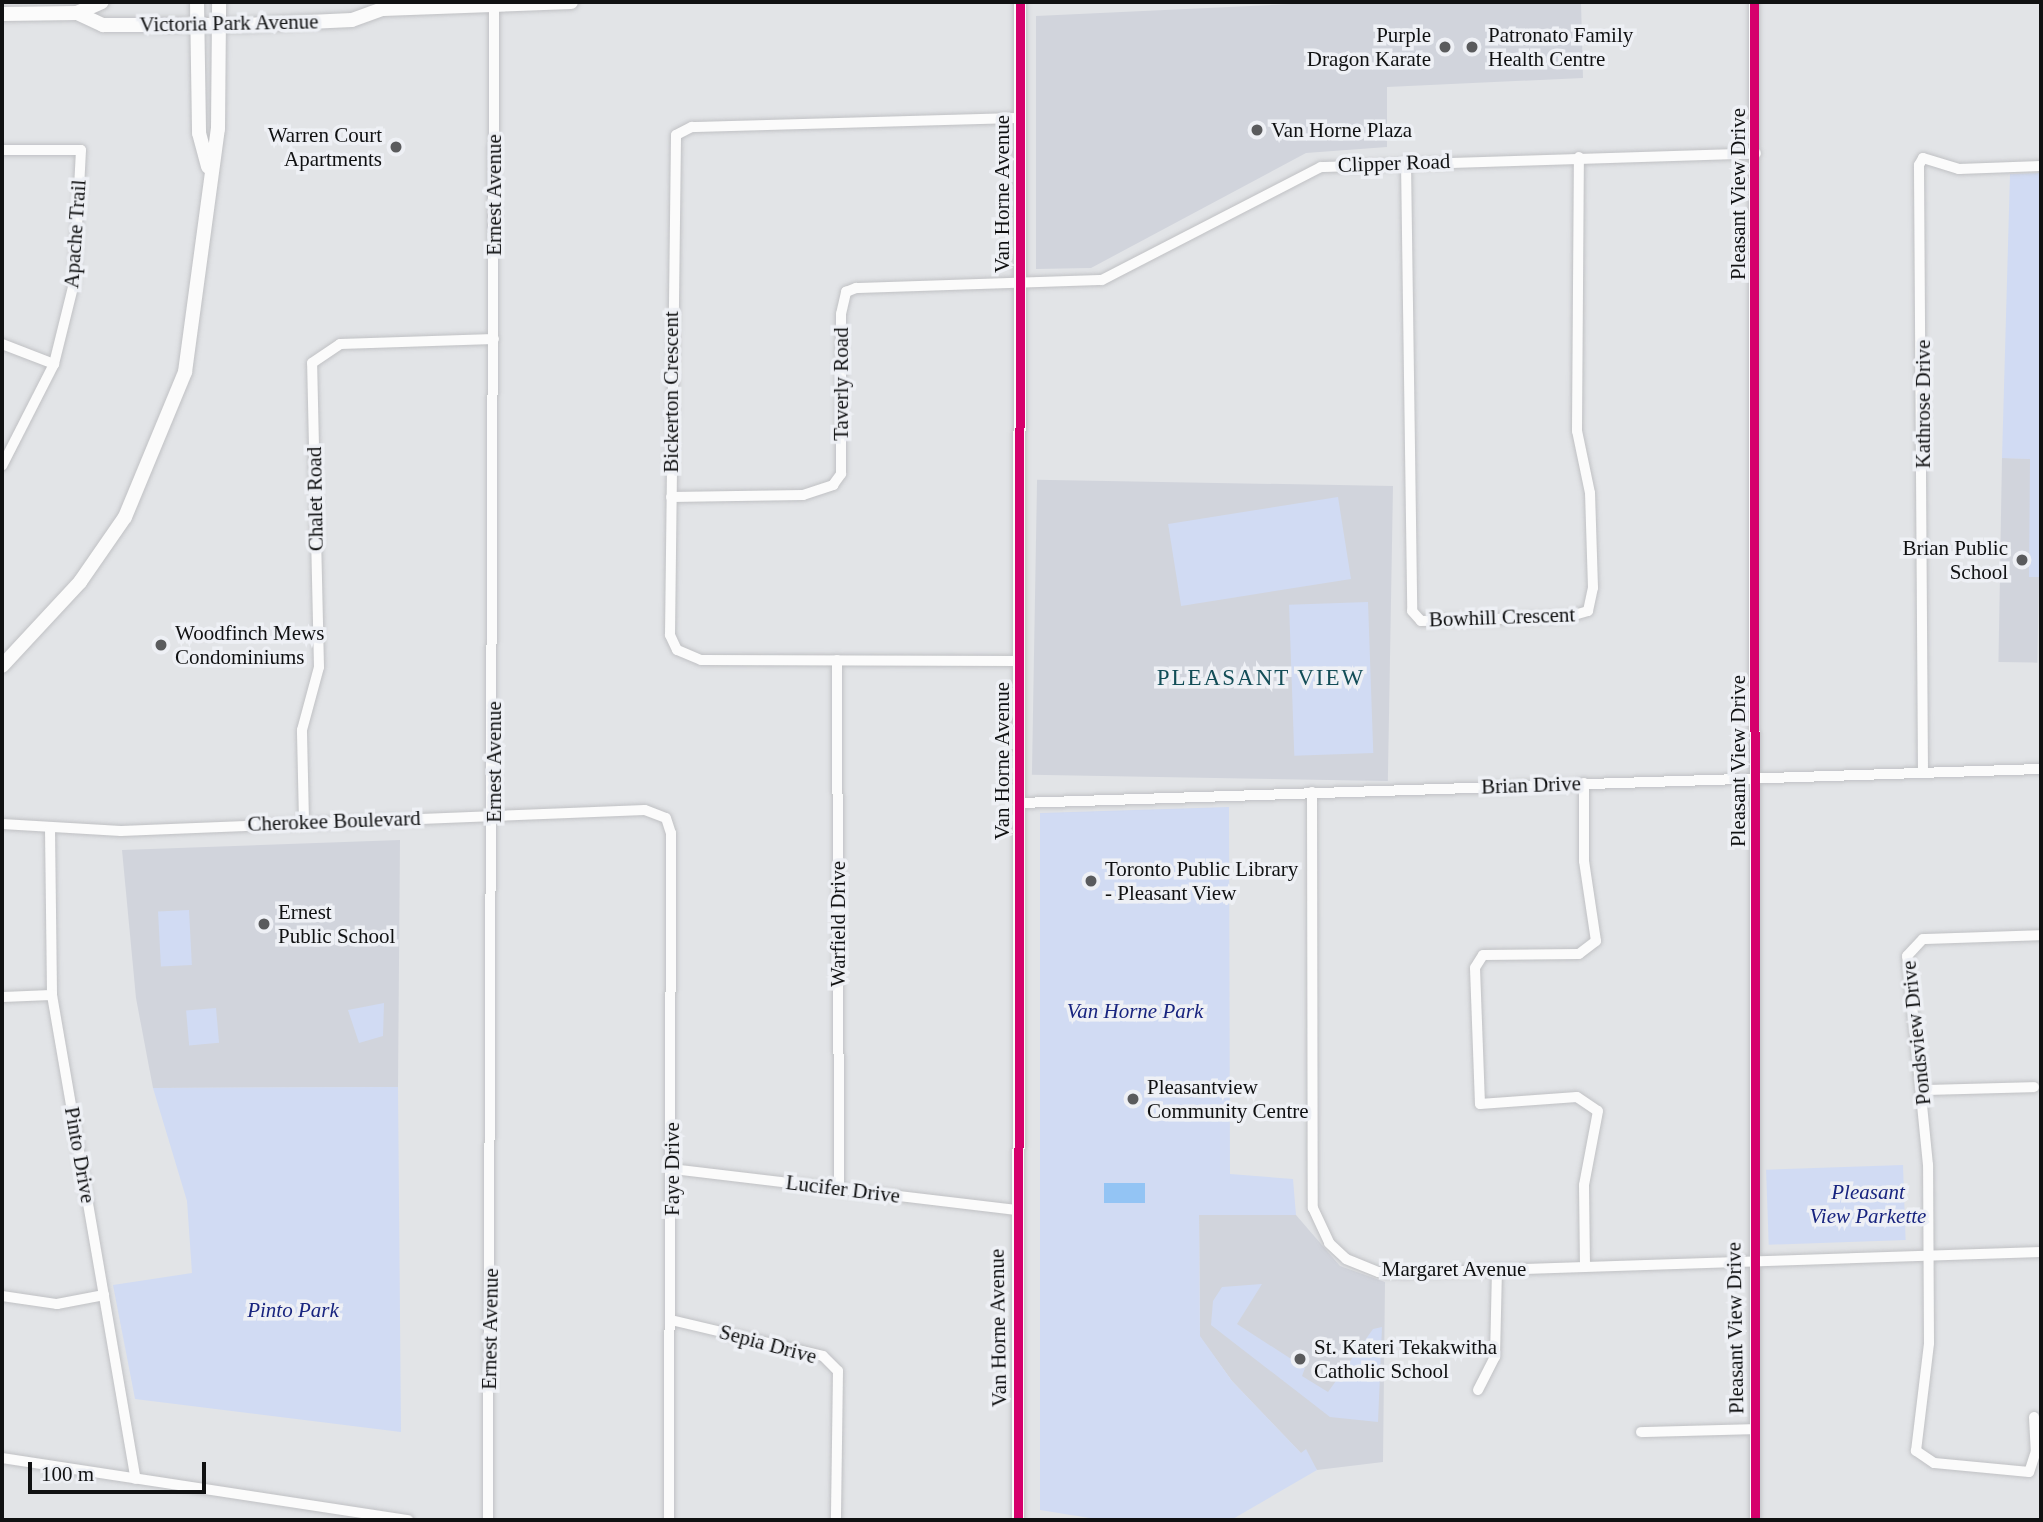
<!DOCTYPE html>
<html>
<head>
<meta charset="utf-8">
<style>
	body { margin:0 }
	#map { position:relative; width:2043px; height:1522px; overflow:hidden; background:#e2e4e7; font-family:"Times New Roman",serif }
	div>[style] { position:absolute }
	.built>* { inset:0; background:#d1d4dc; transform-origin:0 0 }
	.green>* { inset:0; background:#d1dbf3; transform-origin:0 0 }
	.water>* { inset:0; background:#93c4f4; transform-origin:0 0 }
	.roads { filter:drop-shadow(0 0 2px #c0c1c4) drop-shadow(0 0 2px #c0c1c4) }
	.minor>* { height:10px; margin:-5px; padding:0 5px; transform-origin:5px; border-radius:5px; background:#fbfbfb }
	.tertiary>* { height:12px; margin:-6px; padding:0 6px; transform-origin:6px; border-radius:6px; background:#fbfbfb }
	.secondary>* { height:14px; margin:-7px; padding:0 7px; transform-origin:7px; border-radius:7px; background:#fbfbfb }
	.cycleway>* { height:9px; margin:-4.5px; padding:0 4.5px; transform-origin:4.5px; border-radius:4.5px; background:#d6006c }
	.dots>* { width:19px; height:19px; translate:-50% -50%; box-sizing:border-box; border:4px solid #eef0f5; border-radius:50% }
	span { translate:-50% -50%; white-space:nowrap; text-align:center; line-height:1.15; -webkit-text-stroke:7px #eef0f5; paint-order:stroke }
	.street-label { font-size:21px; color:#101112 }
	.poi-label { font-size:21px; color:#101112 }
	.right { translate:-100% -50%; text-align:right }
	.left { translate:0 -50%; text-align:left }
	.park-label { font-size:21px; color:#18247f; font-style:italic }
	.neighbourhood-label { font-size:23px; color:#124d57; letter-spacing:2px }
	.frame { position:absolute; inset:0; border:4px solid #101112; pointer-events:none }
	.scale { position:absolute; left:28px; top:1462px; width:178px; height:32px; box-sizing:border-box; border:4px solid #101112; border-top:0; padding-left:9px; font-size:21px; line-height:24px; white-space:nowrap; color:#101112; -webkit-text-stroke:5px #eef0f5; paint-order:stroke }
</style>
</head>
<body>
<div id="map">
	<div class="built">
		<div style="clip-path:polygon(1336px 2px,1581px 2px,1583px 78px,1387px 87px,1387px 147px,1306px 153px,1091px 268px,1036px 269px,1036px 16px)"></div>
		<div style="left:2002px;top:458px;width:39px;height:204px;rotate:1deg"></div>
		<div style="left:1393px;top:486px;width:295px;height:356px;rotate:91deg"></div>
		<div style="clip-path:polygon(400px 840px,398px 1087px,153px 1088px,136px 998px,122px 850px)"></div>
		<div style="clip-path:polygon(1199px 1214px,1296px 1215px,1340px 1266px,1385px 1282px,1383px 1462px,1317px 1470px,1232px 1381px,1200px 1337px)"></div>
	</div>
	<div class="green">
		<div style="clip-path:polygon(2041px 173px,2041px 577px,2029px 577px,2030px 459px,2002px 458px,2010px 174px)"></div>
		<div style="left:1338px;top:497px;width:83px;height:172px;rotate:81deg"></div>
		<div style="left:1368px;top:602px;width:151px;height:79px;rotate:88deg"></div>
		<div style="clip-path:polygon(1229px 807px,1230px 1174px,1293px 1179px,1296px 1215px,1199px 1215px,1200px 1336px,1232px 1381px,1301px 1453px,1306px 1449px,1317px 1470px,1231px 1520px,1102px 1520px,1040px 1510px,1040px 813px)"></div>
		<div style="left:189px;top:910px;width:55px;height:31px;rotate:87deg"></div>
		<div style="clip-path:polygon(384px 1003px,383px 1036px,359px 1043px,348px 1010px)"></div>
		<div style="left:216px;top:1008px;width:35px;height:30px;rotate:85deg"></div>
		<div style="clip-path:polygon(398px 1087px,401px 1432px,135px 1399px,113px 1285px,192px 1273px,187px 1201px,153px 1088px)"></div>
		<div style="left:1903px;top:1165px;width:75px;height:137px;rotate:88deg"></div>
		<div style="clip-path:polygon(1262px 1284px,1237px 1324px,1305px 1368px,1302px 1376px,1328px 1392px,1373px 1329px,1382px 1327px,1378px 1422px,1330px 1417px,1211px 1325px,1213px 1301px,1222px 1287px)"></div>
	</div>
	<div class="water">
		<div style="left:1104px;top:1183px;width:41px;height:20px"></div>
	</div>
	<div class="roads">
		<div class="minor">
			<div style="left:1754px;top:2px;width:1518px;rotate:89.96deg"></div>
			<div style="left:2px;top:150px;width:79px"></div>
			<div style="left:81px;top:150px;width:133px;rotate:93deg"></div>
			<div style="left:74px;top:283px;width:83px;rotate:103.9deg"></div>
			<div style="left:54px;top:364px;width:114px;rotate:117deg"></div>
			<div style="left:1406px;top:162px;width:449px;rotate:89.2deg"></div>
			<div style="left:1412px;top:611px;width:13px;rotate:48deg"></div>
			<div style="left:1421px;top:621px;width:146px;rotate:-1.6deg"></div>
			<div style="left:1567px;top:617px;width:22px;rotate:-16deg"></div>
			<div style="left:1588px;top:611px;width:24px;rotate:-78deg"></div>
			<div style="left:1593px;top:588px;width:95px;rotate:-91.8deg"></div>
			<div style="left:1590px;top:493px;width:63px;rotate:-101.8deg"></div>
			<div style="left:1577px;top:431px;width:274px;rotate:-89.6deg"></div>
			<div style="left:2px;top:344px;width:56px;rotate:21deg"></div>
			<div style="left:671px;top:497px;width:132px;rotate:-0.9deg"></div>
			<div style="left:803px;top:495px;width:32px;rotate:-18deg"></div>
			<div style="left:833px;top:485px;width:14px;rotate:-54deg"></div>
			<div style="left:841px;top:474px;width:160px;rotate:-90deg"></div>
			<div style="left:841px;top:314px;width:23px;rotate:-77deg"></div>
			<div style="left:846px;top:292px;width:11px;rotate:-22deg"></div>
			<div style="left:856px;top:288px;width:246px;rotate:-1.9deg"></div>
			<div style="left:1102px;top:280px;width:246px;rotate:-27.3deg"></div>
			<div style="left:1321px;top:167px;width:435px;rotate:-1.8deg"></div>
			<div style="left:837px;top:660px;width:528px;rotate:89.78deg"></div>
			<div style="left:1019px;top:661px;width:318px;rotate:-179.8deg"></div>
			<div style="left:701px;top:660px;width:26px;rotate:-157deg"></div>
			<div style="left:677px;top:650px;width:17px;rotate:-115deg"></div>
			<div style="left:670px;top:635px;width:500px;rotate:-89.31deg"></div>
			<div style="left:676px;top:135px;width:18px;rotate:-27deg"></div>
			<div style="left:692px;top:127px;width:328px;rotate:-1.6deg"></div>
			<div style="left:1923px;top:773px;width:608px;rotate:-90.38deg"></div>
			<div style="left:1919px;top:165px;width:8px;rotate:-60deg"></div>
			<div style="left:1923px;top:158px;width:38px;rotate:17deg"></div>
			<div style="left:1959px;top:169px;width:82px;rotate:-2.1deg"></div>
			<div style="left:1584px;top:783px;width:78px;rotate:90deg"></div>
			<div style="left:1584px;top:861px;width:81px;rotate:81.5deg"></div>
			<div style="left:1596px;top:941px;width:21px;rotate:143deg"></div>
			<div style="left:1579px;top:954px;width:96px;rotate:179.4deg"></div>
			<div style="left:1483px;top:955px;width:15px;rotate:122deg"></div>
			<div style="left:1475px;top:968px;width:136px;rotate:87.9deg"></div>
			<div style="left:1480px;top:1104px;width:97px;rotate:-4.1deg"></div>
			<div style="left:1577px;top:1097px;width:25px;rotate:34deg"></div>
			<div style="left:1598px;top:1111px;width:75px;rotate:100.7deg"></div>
			<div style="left:1584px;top:1185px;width:82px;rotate:89.3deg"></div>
			<div style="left:1312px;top:792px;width:416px;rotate:89.9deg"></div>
			<div style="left:1313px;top:1208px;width:38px;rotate:65deg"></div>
			<div style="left:1329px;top:1243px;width:23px;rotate:43deg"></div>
			<div style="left:1346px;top:1259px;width:35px;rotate:22deg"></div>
			<div style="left:1379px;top:1272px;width:24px;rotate:2deg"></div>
			<div style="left:1403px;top:1273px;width:638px;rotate:-1.89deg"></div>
			<div style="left:1020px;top:803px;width:1022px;rotate:-1.91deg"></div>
			<div style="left:304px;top:821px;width:91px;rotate:-91.3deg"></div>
			<div style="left:302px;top:730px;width:65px;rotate:-74.9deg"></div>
			<div style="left:319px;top:667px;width:304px;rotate:-91.3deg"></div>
			<div style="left:312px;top:363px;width:34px;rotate:-34deg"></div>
			<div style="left:340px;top:344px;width:154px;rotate:-1.9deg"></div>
			<div style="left:2px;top:824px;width:119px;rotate:3.4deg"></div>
			<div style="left:121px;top:831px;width:524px;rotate:-2.29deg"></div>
			<div style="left:645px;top:810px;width:22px;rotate:21deg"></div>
			<div style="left:666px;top:818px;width:16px;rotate:72deg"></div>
			<div style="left:671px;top:833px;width:687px;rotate:90.17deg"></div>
			<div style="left:50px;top:829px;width:166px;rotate:89.3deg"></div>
			<div style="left:52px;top:995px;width:491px;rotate:80.2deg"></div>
			<div style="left:2px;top:997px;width:50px;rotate:-2.3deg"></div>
			<div style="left:1922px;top:1090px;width:112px;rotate:-1.5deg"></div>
			<div style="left:672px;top:1169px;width:344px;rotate:6.8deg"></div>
			<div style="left:2px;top:1296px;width:56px;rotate:8.3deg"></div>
			<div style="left:57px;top:1304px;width:48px;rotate:-10.8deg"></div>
			<div style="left:671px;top:1320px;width:156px;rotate:13.3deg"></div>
			<div style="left:823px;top:1356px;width:21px;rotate:45deg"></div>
			<div style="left:838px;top:1371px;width:149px;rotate:90.8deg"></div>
			<div style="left:1478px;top:1390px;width:37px;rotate:-63deg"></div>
			<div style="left:1495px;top:1357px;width:88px;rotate:-88.7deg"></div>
			<div style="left:2034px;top:1417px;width:34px;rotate:87deg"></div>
			<div style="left:2036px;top:1451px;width:22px;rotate:108deg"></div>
			<div style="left:2029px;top:1472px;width:95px;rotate:-174.6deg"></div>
			<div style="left:1934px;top:1463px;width:22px;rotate:-146deg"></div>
			<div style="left:1916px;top:1451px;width:109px;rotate:-83.1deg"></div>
			<div style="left:1929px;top:1343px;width:178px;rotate:-90.3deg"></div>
			<div style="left:1928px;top:1165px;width:210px;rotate:-95.7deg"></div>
			<div style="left:1907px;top:956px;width:23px;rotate:-47deg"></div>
			<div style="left:1923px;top:939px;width:118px;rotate:-1.9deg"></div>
			<div style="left:1641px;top:1432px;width:113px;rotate:-1.5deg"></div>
			<div style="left:2px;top:1458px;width:411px;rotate:8.7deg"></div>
			<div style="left:488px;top:1520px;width:1515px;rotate:-89.77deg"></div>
		</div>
		<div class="tertiary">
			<div style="left:1018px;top:1520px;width:1518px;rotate:-89.92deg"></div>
		</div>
		<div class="secondary">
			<div style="left:197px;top:2px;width:131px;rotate:89.1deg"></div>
			<div style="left:199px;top:133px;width:35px;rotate:75deg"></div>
			<div style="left:77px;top:13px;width:29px;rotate:25deg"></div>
			<div style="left:103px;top:25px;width:141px"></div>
			<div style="left:244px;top:25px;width:108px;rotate:-2.7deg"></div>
			<div style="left:352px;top:20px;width:33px;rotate:-20deg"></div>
			<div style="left:383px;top:9px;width:188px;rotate:-2.1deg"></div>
			<div style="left:2px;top:14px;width:75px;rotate:-0.8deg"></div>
			<div style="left:77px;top:13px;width:27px;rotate:-24deg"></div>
			<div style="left:2px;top:666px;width:115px;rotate:-47.1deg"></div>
			<div style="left:80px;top:582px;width:79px;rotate:-55.3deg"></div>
			<div style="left:125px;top:517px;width:157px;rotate:-67.5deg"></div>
			<div style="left:185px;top:372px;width:245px;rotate:-82.3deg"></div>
			<div style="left:218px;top:129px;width:127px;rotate:-89.5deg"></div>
		</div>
	</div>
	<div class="cycleway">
		<div style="left:1754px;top:2px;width:1518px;rotate:89.96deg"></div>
		<div style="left:1018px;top:1520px;width:1518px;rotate:-89.92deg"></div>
	</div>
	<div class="dots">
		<div style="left:1445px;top:47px;background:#5a5b5d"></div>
		<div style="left:1472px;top:47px;background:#5a5b5d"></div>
		<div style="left:1257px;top:130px;background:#5a5b5d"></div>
		<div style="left:396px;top:147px;background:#5a5b5d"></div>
		<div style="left:2022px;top:560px;background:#5a5b5d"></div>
		<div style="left:161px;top:645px;background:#5a5b5d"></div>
		<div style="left:1091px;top:881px;background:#5a5b5d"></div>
		<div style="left:264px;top:924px;background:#5a5b5d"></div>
		<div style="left:1133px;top:1099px;background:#5a5b5d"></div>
		<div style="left:1300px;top:1359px;background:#5a5b5d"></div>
	</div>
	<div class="street-label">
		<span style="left:229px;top:23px;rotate:-1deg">Victoria Park Avenue</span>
		<span style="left:1394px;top:163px;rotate:-2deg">Clipper Road</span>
		<span style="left:1002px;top:194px;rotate:-90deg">Van Horne Avenue</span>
		<span style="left:1738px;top:194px;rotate:-90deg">Pleasant View Drive</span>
		<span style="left:494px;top:195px;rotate:-90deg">Ernest Avenue</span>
		<span style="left:75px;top:234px;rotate:-86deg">Apache Trail</span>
		<span style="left:841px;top:384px;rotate:-90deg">Taverly Road</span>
		<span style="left:671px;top:392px;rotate:-90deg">Bickerton Crescent</span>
		<span style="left:1923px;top:404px;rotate:-90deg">Kathrose Drive</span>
		<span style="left:315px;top:499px;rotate:-91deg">Chalet Road</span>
		<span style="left:1502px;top:617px;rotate:-2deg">Bowhill Crescent</span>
		<span style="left:1002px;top:761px;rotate:-90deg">Van Horne Avenue</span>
		<span style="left:1738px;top:761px;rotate:-90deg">Pleasant View Drive</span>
		<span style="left:494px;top:762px;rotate:-90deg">Ernest Avenue</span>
		<span style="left:1531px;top:785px;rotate:-2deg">Brian Drive</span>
		<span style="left:334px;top:821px;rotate:-2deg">Cherokee Boulevard</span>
		<span style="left:838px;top:924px;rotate:-90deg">Warfield Drive</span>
		<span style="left:1916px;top:1033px;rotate:-96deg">Pondsview Drive</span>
		<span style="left:80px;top:1155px;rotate:80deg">Pinto Drive</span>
		<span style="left:672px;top:1169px;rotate:-90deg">Faye Drive</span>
		<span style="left:843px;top:1189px;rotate:7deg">Lucifer Drive</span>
		<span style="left:1454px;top:1269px">Margaret Avenue</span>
		<span style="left:998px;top:1328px;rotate:-91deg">Van Horne Avenue</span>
		<span style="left:1735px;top:1328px;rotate:-91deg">Pleasant View Drive</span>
		<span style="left:490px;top:1329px;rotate:-89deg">Ernest Avenue</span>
		<span style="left:768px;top:1344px;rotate:15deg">Sepia Drive</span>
	</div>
	<div class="poi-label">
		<span class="right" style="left:1431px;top:47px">Purple<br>Dragon Karate</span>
		<span class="left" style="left:1488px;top:47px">Patronato Family<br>Health Centre</span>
		<span class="left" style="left:1271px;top:130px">Van Horne Plaza</span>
		<span class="right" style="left:382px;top:147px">Warren Court<br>Apartments</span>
		<span class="right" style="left:2008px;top:560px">Brian Public<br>School</span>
		<span class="left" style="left:175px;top:645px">Woodfinch Mews<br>Condominiums</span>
		<span class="left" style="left:1105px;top:881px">Toronto Public Library<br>- Pleasant View</span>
		<span class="left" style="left:278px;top:924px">Ernest<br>Public School</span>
		<span class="left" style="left:1147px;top:1099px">Pleasantview<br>Community Centre</span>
		<span class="left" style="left:1314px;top:1359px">St. Kateri Tekakwitha<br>Catholic School</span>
	</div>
	<div class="park-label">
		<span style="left:1135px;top:1011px">Van Horne Park</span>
		<span style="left:1868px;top:1204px">Pleasant<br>View Parkette</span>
		<span style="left:293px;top:1310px">Pinto Park</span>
	</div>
	<div class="neighbourhood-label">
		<span style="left:1261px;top:678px">PLEASANT VIEW</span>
	</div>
	<div class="frame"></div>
	<div class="scale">100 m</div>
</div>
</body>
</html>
